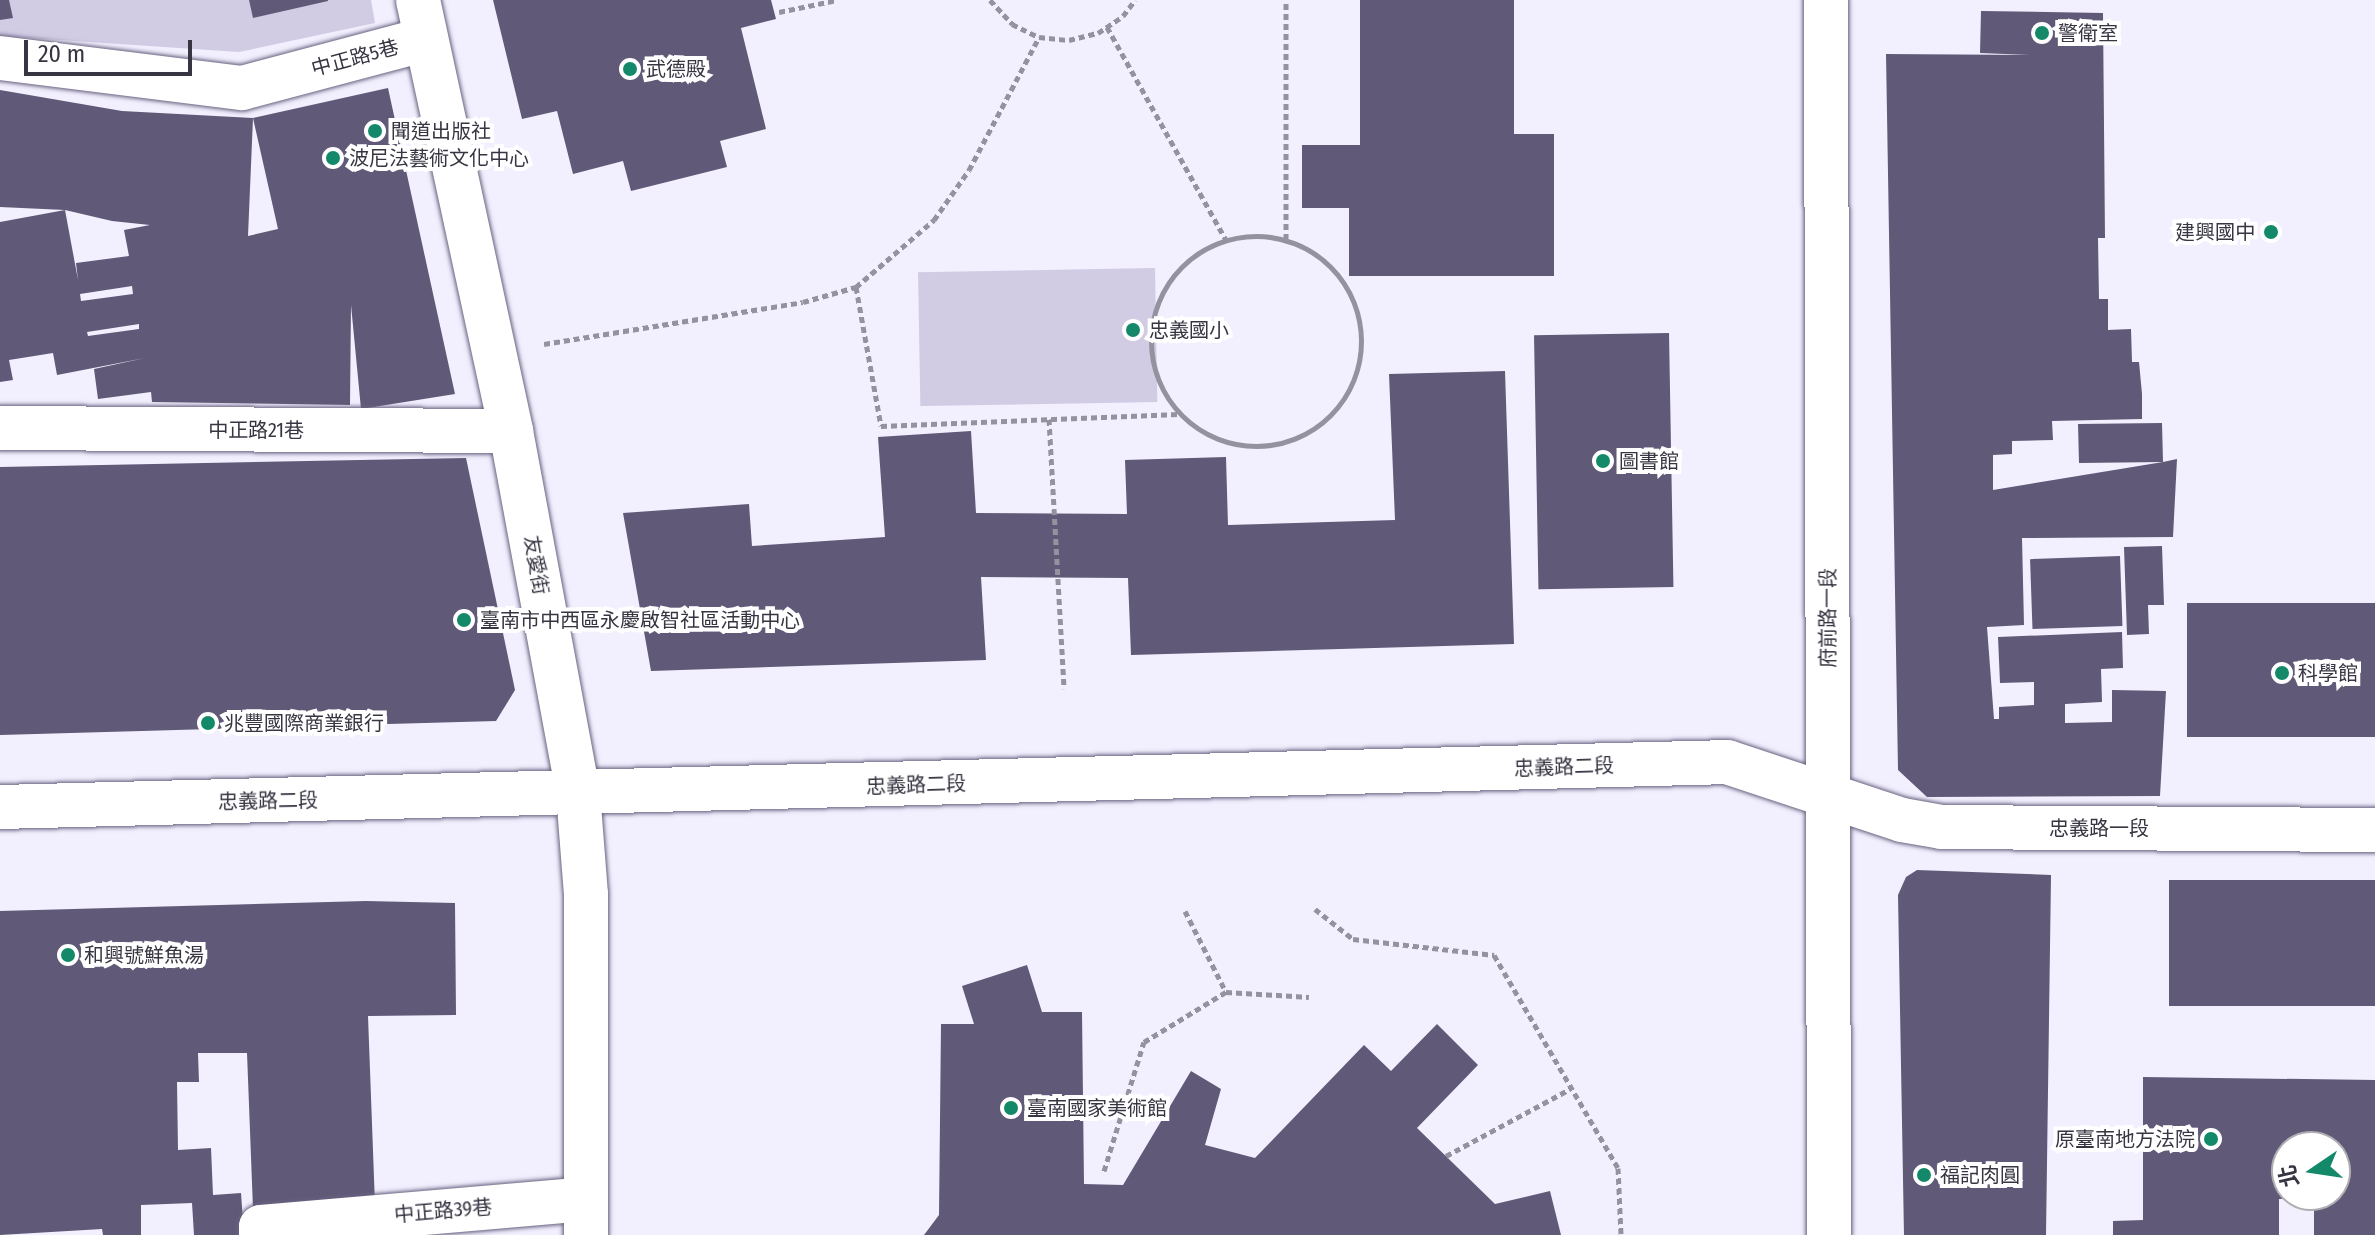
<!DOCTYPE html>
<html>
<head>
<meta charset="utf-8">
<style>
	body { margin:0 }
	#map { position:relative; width:2375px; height:1235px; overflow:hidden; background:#f2effe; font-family:"Fira Sans Condensed","Noto Sans TC",sans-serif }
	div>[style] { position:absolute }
	.green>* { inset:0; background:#d1cbe4; transform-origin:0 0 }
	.building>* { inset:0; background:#605977; transform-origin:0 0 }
	.path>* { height:5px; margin-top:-2.5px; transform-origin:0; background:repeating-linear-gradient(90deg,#9592a0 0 6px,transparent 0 10px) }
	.path>.ring { margin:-2.5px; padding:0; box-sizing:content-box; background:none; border:5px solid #9592a0; border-radius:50% }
	.roads { filter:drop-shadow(0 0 2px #696280) drop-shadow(0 0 2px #696280) }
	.minor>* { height:44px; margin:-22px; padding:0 22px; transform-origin:22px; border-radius:22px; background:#fff }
	.major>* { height:44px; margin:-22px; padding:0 22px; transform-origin:22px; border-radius:22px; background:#fff }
	.dots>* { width:22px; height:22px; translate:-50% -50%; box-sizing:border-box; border:4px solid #fff; border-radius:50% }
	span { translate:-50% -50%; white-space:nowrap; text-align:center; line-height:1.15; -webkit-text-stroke:8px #fff; paint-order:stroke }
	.poi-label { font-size:20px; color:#383542 }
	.left { translate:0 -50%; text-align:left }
	.right { translate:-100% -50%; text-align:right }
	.street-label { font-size:20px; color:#383542 }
	.north { position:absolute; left:2271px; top:1131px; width:80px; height:80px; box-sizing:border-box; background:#fff; border:2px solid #afaeb3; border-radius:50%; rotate:257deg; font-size:22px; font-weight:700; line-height:32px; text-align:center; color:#383542 }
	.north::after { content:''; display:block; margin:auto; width:28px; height:36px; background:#13896a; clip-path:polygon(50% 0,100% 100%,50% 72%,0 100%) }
	.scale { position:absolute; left:24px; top:40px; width:168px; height:36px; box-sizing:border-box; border:4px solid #383542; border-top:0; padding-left:10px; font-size:24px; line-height:28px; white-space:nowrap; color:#383542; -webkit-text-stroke:6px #fff; paint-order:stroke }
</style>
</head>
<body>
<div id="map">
	<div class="green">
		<div style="clip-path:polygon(0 0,371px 0,375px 23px,239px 52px,0 36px)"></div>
		<div style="left:1155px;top:268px;width:134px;height:237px;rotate:89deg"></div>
	</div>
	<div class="building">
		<div style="clip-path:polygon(0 0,9px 0,13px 18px,0 20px)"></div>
		<div style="clip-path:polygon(249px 0,328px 0,328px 1px,253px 18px)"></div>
		<div style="clip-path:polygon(493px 0,771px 0,776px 19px,741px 28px,766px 129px,720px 141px,727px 167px,631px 191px,623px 161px,573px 174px,557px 111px,522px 119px)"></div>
		<div style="clip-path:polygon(1360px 0,1514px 0,1514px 134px,1554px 134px,1554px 276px,1349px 276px,1349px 208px,1302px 208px,1302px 145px,1360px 145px)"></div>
		<div style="clip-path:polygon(1981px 11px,2103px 13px,2105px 238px,2098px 238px,2099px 299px,2108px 299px,2108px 330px,2131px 329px,2132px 362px,2139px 362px,2142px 394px,2142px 419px,2052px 421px,2053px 440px,2012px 441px,2012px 454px,1993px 455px,1993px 490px,2163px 462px,2079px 463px,2078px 424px,2162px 423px,2163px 462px,2177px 459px,2173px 537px,2022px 538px,2024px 625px,1987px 627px,1994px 719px,1999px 719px,1999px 707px,2034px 705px,2034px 682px,2000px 683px,1998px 637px,2122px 632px,2123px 668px,2101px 669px,2102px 702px,2065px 704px,2065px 723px,2112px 722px,2112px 690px,2166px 691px,2160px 796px,1927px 797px,1898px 770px,1886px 54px,2030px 55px,1980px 53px)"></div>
		<div style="clip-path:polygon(evenodd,388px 88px,455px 394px,361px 409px,351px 305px,350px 405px,152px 402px,151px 392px,98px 399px,94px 369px,145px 358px,57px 375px,53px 353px,9px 360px,13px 380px,0 382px,0 222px,65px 210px,0 207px,0 90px,122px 111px,253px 118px,248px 236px,278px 229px,253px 118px,388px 88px,65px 210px,112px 221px,150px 225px,124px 230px,129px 256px,76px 263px,78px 280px,65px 210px,388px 88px,132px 286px,133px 294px,81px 301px,80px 294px,132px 286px,388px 88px,139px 324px,139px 329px,88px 336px,87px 332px,139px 324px)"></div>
		<div style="left:1669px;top:333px;width:254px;height:135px;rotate:89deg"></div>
		<div style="clip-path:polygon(1505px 371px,1514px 644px,1131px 655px,1128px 578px,981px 577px,986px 660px,651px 671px,623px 513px,749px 504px,752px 546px,885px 537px,878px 437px,971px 431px,976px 513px,1127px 514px,1125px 460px,1226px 457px,1228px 525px,1395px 520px,1389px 374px)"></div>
		<div style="clip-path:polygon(466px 458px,515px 690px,496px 721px,0 735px,0 467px)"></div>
		<div style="clip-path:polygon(2162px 546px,2164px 605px,2148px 605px,2149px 634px,2127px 635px,2124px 547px)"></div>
		<div style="left:2120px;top:556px;width:70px;height:90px;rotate:88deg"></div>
		<div style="left:2375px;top:603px;width:134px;height:188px;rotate:90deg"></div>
		<div style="clip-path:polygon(1917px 870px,2051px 875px,2046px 1235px,1904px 1235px,1898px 895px,1906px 877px)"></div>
		<div style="left:2375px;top:880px;width:126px;height:206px;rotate:90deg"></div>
		<div style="clip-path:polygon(366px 901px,455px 903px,456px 1015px,368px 1016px,375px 1205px,253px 1209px,247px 1053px,198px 1053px,199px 1082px,177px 1082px,178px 1150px,211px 1148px,213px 1195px,241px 1193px,244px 1235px,194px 1235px,192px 1203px,141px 1205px,141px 1235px,103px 1235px,102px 1229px,0 1235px,0 911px)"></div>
		<div style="clip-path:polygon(1027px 965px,1042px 1012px,1082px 1012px,1084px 1184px,1123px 1185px,1191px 1071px,1221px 1089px,1205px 1145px,1255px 1158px,1364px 1045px,1391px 1071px,1437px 1024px,1478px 1065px,1417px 1128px,1495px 1204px,1550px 1191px,1561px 1235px,924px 1235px,939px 1215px,941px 1024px,974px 1024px,962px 986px)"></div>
		<div style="clip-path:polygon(evenodd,2143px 1077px,2375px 1080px,2375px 1235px,2314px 1235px,2314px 1198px,2279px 1199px,2279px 1235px,2113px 1235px,2113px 1221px,2143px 1220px,2143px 1077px,2287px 1147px,2335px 1147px,2335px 1195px,2287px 1195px,2287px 1147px)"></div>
	</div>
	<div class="path">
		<div style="left:990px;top:0;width:33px;rotate:47deg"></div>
		<div style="left:1012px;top:24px;width:30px;rotate:26deg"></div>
		<div style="left:1039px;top:37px;width:30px;rotate:6deg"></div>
		<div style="left:1069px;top:40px;width:30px;rotate:-14deg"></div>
		<div style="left:1098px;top:33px;width:30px;rotate:-34deg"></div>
		<div style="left:1123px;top:16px;width:20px;rotate:-53deg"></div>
		<div style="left:779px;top:12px;width:59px;rotate:-11.7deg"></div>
		<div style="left:1107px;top:27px;width:244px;rotate:60.8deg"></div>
		<div class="ring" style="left:1151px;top:236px;width:205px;height:205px"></div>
		<div style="left:1286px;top:239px;width:239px;rotate:-90deg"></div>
		<div style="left:856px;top:287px;width:141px;rotate:79.8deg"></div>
		<div style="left:881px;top:426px;width:298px;rotate:-2.3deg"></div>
		<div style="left:544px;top:344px;width:262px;rotate:-9.2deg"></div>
		<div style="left:803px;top:302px;width:55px;rotate:-15.8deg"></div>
		<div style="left:856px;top:287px;width:103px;rotate:-40.7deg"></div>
		<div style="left:934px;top:220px;width:61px;rotate:-55deg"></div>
		<div style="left:969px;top:170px;width:150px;rotate:-62.2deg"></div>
		<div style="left:1049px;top:419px;width:270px;rotate:86.8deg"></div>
		<div style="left:1315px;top:909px;width:48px;rotate:38.3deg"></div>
		<div style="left:1353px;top:939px;width:142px;rotate:6.5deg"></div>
		<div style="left:1494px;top:955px;width:246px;rotate:59.8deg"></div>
		<div style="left:1618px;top:1168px;width:67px;rotate:87.4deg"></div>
		<div style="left:1185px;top:911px;width:91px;rotate:63.2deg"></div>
		<div style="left:1446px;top:1156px;width:141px;rotate:-28.4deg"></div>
		<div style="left:1104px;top:1171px;width:135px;rotate:-72.8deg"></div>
		<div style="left:1144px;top:1042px;width:96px;rotate:-31.4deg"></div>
		<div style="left:1226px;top:992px;width:83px;rotate:3.4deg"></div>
	</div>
	<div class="roads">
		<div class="minor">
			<div style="left:418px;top:0;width:441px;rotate:77.8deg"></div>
			<div style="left:511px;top:431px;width:368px;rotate:79.5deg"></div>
			<div style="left:578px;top:793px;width:101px;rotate:85.5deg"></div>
			<div style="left:586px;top:894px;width:341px;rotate:90deg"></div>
			<div style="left:0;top:58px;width:244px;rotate:7.1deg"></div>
			<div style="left:242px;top:88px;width:190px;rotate:-14.9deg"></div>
			<div style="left:0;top:428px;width:511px;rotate:0.34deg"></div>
			<div style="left:0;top:807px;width:1728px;rotate:-1.49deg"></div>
			<div style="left:1727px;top:762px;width:184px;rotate:18.3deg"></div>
			<div style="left:1902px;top:820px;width:40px;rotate:10deg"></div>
			<div style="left:1941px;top:827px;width:434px;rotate:0.4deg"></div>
			<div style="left:261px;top:1235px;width:8px;rotate:-90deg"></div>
			<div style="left:261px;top:1227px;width:326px;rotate:-4.9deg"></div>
		</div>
		<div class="major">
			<div style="left:1826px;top:0;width:1235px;rotate:89.86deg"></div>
		</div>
	</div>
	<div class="dots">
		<div style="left:2042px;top:33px;background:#13896a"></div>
		<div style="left:630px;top:69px;background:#13896a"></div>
		<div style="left:375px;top:131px;background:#13896a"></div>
		<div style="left:333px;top:158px;background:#13896a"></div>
		<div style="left:2271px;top:232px;background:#13896a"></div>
		<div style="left:1133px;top:330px;background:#13896a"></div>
		<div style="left:1603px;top:461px;background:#13896a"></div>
		<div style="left:464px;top:620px;background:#13896a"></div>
		<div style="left:2282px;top:673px;background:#13896a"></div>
		<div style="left:208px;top:723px;background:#13896a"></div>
		<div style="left:68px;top:955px;background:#13896a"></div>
		<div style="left:1011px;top:1108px;background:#13896a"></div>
		<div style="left:2211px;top:1139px;background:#13896a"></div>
		<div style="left:1924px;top:1175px;background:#13896a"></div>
	</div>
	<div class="poi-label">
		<span class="left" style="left:2058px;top:33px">警衛室</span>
		<span class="left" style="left:646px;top:69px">武德殿</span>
		<span class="left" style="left:391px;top:131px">聞道出版社</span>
		<span class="left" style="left:349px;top:158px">波尼法藝術文化中心</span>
		<span class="right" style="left:2255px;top:232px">建興國中</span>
		<span class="left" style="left:1149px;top:330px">忠義國小</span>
		<span class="left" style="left:1619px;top:461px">圖書館</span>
		<span class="left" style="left:480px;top:620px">臺南市中西區永慶啟智社區活動中心</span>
		<span class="left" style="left:2298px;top:673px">科學館</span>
		<span class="left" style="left:224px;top:723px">兆豐國際商業銀行</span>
		<span class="left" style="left:84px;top:955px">和興號鮮魚湯</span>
		<span class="left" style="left:1027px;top:1108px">臺南國家美術館</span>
		<span class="right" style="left:2195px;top:1139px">原臺南地方法院</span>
		<span class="left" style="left:1940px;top:1175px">福記肉圓</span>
	</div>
	<div class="street-label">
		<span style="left:355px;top:58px;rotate:-15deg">中正路5巷</span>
		<span style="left:256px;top:430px">中正路21巷</span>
		<span style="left:536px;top:565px;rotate:80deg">友愛街</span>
		<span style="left:1828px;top:618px;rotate:-90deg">府前路一段</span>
		<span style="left:1564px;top:767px;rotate:-2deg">忠義路二段</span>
		<span style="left:916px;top:785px;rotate:-2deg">忠義路二段</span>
		<span style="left:268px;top:801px;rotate:-1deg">忠義路二段</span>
		<span style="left:2099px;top:828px">忠義路一段</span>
		<span style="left:443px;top:1211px;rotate:-5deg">中正路39巷</span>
	</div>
	<div class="north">北</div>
	<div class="scale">20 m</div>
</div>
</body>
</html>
